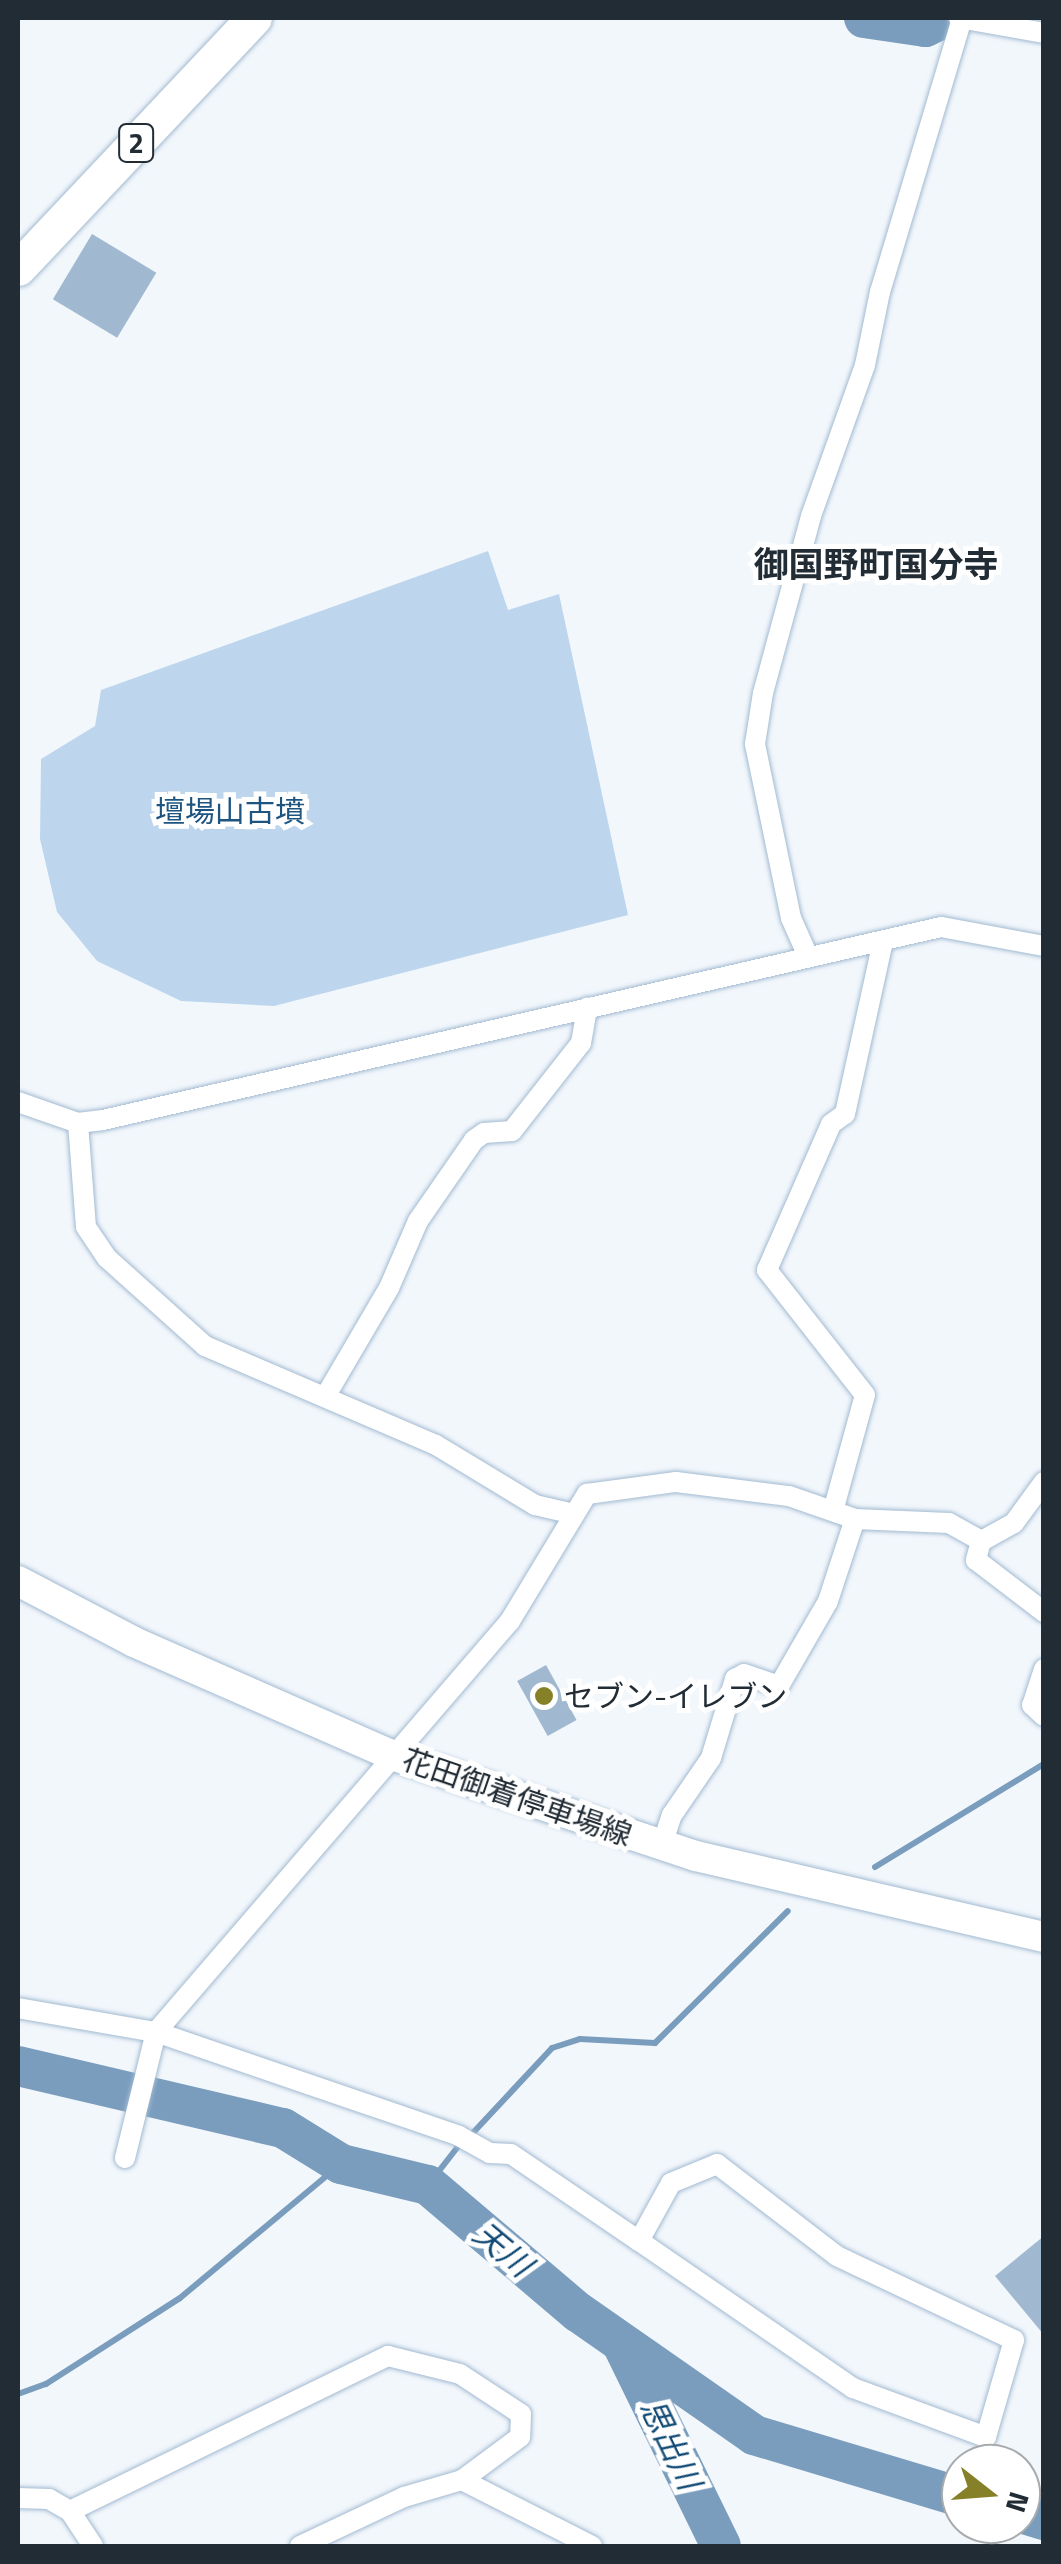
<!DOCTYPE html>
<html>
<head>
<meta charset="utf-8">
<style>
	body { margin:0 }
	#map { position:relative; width:1061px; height:2564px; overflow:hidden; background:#f2f7fc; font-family:"Titillium Web","Noto Sans JP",sans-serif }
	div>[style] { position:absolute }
	.green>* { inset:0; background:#bed6ed }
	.stream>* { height:6px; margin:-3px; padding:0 3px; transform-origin:3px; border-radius:3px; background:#7a9dbe }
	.river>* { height:40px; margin:-20px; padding:0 20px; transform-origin:20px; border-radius:20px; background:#7a9dbe }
	.building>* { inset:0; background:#a1b9d0; transform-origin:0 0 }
	.roads { filter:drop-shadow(0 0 2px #a2bad1) drop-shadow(0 0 2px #a2bad1) }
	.minor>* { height:20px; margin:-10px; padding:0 10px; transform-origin:10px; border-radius:10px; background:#fff }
	.secondary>* { height:30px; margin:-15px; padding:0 15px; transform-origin:15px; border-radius:15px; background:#fff }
	.trunk>* { height:35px; margin:-17.5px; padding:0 17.5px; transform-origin:17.5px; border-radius:17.5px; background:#fff }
	.dots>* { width:28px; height:28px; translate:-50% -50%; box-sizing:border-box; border:5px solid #fff; border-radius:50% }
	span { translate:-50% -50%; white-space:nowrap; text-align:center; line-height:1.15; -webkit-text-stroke:10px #fff; paint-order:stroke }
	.shield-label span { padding:2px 8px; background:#fff; border:2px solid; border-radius:8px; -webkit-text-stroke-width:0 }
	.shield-label { font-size:28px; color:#222c35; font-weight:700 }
	.park-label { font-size:30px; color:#1d5480 }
	.poi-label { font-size:30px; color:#222c35 }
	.left { translate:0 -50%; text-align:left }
	.street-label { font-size:30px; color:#222c35 }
	.water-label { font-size:32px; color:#0f4974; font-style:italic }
	.quarter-label { font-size:35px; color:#222c35; font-weight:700 }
	.frame { position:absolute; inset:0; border:20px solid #222c35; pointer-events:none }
	.north { position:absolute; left:941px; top:2444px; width:100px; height:100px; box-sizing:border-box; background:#fff; border:2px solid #a7abae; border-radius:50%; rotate:107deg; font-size:28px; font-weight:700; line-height:40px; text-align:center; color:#222c35 }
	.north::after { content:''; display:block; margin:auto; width:35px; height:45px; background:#868028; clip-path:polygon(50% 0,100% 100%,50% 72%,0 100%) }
</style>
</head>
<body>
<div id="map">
	<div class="green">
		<div style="clip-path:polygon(488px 551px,508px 610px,559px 594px,628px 915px,274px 1006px,181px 1001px,97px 961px,57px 912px,40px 839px,41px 759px,95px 726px,101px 690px)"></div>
	</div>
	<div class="stream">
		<div style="left:875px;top:1867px;width:198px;rotate:-31.4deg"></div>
		<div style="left:470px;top:2136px;width:120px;rotate:-47deg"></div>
		<div style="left:552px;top:2048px;width:29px;rotate:-18deg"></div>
		<div style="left:580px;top:2039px;width:75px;rotate:3.1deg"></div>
		<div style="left:655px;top:2043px;width:187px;rotate:-44.8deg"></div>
		<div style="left:428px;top:2185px;width:52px;rotate:-52deg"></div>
		<div style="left:18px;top:2394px;width:30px;rotate:-20deg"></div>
		<div style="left:46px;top:2384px;width:159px;rotate:-32.7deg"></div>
		<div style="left:180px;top:2298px;width:209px;rotate:-39.8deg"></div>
	</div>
	<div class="river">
		<div style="left:864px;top:18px;width:62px;rotate:8.4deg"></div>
		<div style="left:925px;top:27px;width:21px;rotate:-25deg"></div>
		<div style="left:18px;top:2066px;width:272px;rotate:13.2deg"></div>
		<div style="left:283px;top:2128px;width:68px;rotate:31.8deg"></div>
		<div style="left:341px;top:2164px;width:89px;rotate:13.6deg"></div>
		<div style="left:428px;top:2185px;width:197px;rotate:40.3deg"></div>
		<div style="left:578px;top:2312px;width:215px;rotate:34.9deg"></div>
		<div style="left:754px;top:2435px;width:216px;rotate:16.7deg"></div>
		<div style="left:624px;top:2348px;width:220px;rotate:63.9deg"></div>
		<div style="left:1021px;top:2513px;width:24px;rotate:17deg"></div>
	</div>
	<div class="building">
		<div style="left:92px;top:234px;width:75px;height:76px;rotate:31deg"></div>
		<div style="left:546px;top:1665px;width:63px;height:33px;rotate:61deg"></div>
		<div style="clip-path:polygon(1044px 2236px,1044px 2335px,995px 2276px)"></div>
	</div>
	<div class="roads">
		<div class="minor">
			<div style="left:959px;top:18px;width:86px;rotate:10deg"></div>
			<div style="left:807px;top:954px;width:39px;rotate:-114deg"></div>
			<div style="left:791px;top:918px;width:178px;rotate:-101.7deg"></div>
			<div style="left:755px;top:744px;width:52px;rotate:-81.1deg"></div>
			<div style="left:763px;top:693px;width:183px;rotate:-74.8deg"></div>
			<div style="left:811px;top:516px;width:160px;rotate:-70.3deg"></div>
			<div style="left:865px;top:365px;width:75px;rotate:-78.4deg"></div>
			<div style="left:880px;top:292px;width:286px;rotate:-73.3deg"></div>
			<div style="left:18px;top:1102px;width:64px;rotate:19.3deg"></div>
			<div style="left:78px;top:1123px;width:25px;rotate:-7deg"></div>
			<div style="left:103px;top:1120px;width:860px;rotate:-12.97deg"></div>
			<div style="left:941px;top:927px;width:105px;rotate:10.5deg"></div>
			<div style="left:78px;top:1123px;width:104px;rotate:85.6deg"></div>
			<div style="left:86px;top:1227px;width:37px;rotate:56deg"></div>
			<div style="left:107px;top:1258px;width:132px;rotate:41.9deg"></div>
			<div style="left:205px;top:1346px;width:251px;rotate:23.2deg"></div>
			<div style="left:436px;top:1445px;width:116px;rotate:31.2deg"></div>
			<div style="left:535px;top:1505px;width:40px;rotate:13deg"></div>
			<div style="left:325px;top:1397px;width:126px;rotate:-59.6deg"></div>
			<div style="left:389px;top:1288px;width:73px;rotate:-66.6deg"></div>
			<div style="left:418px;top:1221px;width:98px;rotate:-55.3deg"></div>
			<div style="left:474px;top:1140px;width:12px;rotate:-35deg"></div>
			<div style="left:484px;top:1133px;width:28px;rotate:-4deg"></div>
			<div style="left:512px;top:1131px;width:112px;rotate:-51.9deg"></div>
			<div style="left:581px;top:1043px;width:36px;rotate:-80deg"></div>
			<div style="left:1044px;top:1482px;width:51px;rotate:126.2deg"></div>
			<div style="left:1014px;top:1523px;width:38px;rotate:151deg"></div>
			<div style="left:981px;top:1541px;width:20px;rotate:105deg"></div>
			<div style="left:976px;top:1560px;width:86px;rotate:37.4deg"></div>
			<div style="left:833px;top:1511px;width:120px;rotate:-74.6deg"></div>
			<div style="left:865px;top:1395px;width:159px;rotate:-128.1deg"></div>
			<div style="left:767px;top:1270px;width:159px;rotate:-66.3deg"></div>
			<div style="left:831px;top:1124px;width:17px;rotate:-36deg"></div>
			<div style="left:845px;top:1114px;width:177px;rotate:-77.6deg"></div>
			<div style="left:1044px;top:1669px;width:38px;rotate:108deg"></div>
			<div style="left:1032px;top:1705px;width:16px;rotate:43deg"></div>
			<div style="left:662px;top:1845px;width:32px;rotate:-72deg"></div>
			<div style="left:672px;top:1815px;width:69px;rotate:-55.6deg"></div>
			<div style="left:711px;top:1758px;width:83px;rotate:-73.1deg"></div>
			<div style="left:735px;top:1679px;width:10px;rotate:-29deg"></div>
			<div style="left:744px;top:1674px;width:37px;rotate:19deg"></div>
			<div style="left:779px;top:1686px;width:98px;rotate:-60deg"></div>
			<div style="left:828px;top:1601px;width:86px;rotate:-71.8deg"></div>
			<div style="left:18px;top:2008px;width:140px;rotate:9.9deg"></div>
			<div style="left:156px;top:2032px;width:320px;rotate:18.9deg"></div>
			<div style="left:459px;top:2136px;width:35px;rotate:29deg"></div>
			<div style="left:490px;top:2153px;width:21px;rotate:3deg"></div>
			<div style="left:511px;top:2154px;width:155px;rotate:34.2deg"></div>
			<div style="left:639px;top:2241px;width:66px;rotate:-61.1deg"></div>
			<div style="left:671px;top:2183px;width:50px;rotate:-22.4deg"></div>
			<div style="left:717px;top:2164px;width:151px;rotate:37.5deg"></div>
			<div style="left:837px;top:2256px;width:196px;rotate:25.4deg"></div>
			<div style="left:1014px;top:2340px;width:101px;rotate:106.1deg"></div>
			<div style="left:986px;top:2437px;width:142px;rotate:-159.8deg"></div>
			<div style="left:853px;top:2388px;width:260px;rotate:-145.5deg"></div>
			<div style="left:125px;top:2158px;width:130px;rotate:-76.2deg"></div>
			<div style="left:156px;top:2032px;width:542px;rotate:-49.26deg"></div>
			<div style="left:510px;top:1621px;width:149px;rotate:-58.8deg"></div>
			<div style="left:587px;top:1494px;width:90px;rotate:-7.7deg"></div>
			<div style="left:676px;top:1482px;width:114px;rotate:7.1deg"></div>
			<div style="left:789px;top:1496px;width:70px;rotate:19.2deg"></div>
			<div style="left:855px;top:1519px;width:94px;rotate:2.4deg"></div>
			<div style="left:949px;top:1523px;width:37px;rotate:29deg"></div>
			<div style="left:462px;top:2480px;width:146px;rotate:26.9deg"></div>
			<div style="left:18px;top:2498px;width:31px;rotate:2deg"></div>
			<div style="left:49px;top:2499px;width:24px;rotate:30deg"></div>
			<div style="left:70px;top:2511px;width:354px;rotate:-26deg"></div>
			<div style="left:388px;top:2356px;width:74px;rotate:14deg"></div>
			<div style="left:460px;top:2374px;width:73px;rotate:33.3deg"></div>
			<div style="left:521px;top:2414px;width:23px;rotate:92deg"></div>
			<div style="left:520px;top:2437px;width:72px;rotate:143.4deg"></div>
			<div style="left:462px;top:2480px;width:60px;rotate:163.7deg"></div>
			<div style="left:404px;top:2497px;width:115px;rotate:154.8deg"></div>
			<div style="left:70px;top:2511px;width:42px;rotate:56.7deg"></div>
		</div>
		<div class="secondary">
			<div style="left:18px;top:1581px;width:131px;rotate:27.7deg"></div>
			<div style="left:134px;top:1642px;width:282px;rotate:23.7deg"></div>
			<div style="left:392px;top:1755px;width:320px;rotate:18.4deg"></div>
			<div style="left:696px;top:1856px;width:357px;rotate:13.1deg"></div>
		</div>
		<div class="trunk">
			<div style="left:18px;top:268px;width:344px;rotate:-46.7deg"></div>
		</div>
	</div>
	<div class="dots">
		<div style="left:544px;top:1696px;background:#868028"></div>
	</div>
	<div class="shield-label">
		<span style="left:136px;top:143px">2</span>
	</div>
	<div class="park-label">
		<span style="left:230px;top:811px">壇場山古墳</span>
	</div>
	<div class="poi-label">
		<span class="left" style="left:564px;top:1696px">セブン-イレブン</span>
	</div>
	<div class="street-label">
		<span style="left:517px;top:1797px;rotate:19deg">花田御着停車場線</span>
	</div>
	<div class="water-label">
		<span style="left:503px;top:2249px;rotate:40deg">天川</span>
		<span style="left:671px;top:2444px;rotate:64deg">思出川</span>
	</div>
	<div class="quarter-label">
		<span style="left:876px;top:564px">御国野町国分寺</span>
	</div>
	<div class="frame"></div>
	<div class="north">N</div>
</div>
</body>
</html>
